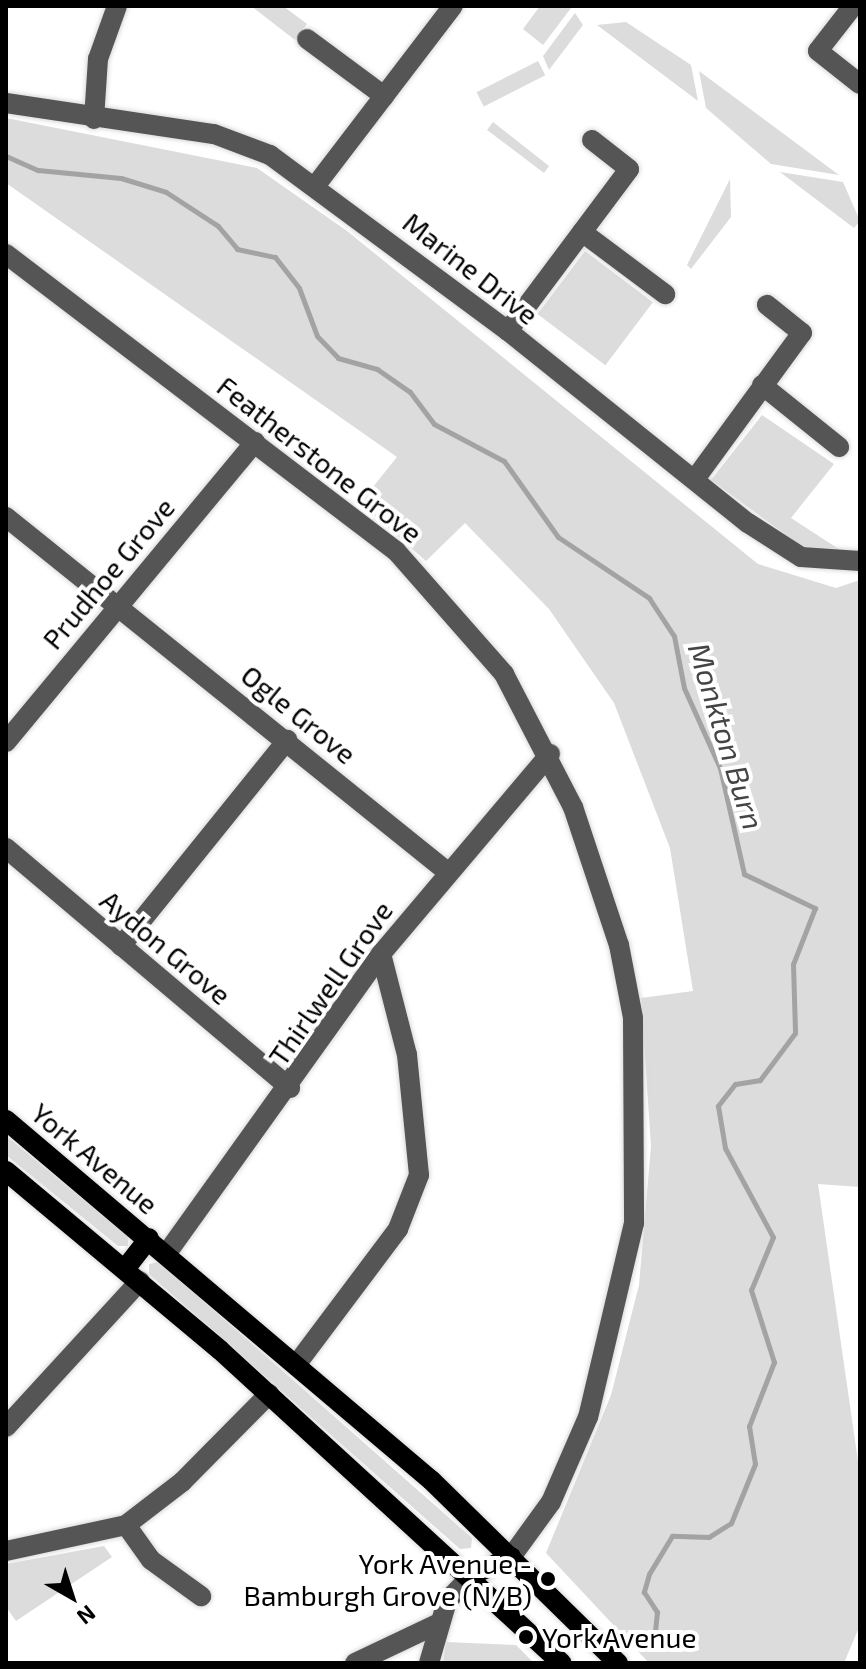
<!DOCTYPE html>
<html>
<head>
<meta charset="utf-8">
<style>
	body { margin:0 }
	#map { position:relative; width:866px; height:1669px; overflow:hidden; background:#fff; font-family:"Exo 2",sans-serif }
	div>[style] { position:absolute }
	.green>* { inset:0; background:#dcdcdc; transform-origin:0 0 }
	.stream>* { height:5px; margin:-2.5px; padding:0 2.5px; transform-origin:2.5px; border-radius:2.5px; background:#a3a3a3 }
	.roads { filter:drop-shadow(0 0 2px #dbdbdb) drop-shadow(0 0 2px #dbdbdb) }
	.minor>* { height:20px; margin:-10px; padding:0 10px; transform-origin:10px; border-radius:10px; background:#555 }
	.major>* { height:20px; margin:-10px; padding:0 10px; transform-origin:10px; border-radius:10px; background:#000 }
	.dots>* { width:22px; height:22px; translate:-50% -50%; box-sizing:border-box; border:4px solid #fff; border-radius:50% }
	span { translate:-50% -50%; white-space:nowrap; text-align:center; line-height:1.15; -webkit-text-stroke:8px #fff; paint-order:stroke }
	.street-label { font-size:28px; color:#000 }
	.poi-label { font-size:28px; color:#000 }
	.right { translate:-100% -50%; text-align:right }
	.left { translate:0 -50%; text-align:left }
	.water-label { font-size:30px; color:#444; font-style:italic }
	.frame { position:absolute; inset:0; border:8px solid #000; pointer-events:none }
	.north { position:absolute; left:32px; top:1557px; width:80px; height:80px; -webkit-text-stroke:6px #fff; paint-order:stroke; rotate:141deg; font-size:22px; font-weight:700; line-height:32px; text-align:center; color:#000 }
	.north::after { content:''; display:block; margin:auto; width:28px; height:36px; background:#000; clip-path:polygon(50% 0,100% 100%,50% 72%,0 100%) }
</style>
</head>
<body>
<div id="map">
	<div class="green">
		<div style="clip-path:polygon(251px 6px,283px 6px,307px 24px,295px 40px)"></div>
		<div style="clip-path:polygon(540px 6px,571px 8px,543px 45px,523px 29px)"></div>
		<div style="clip-path:polygon(575px 13px,583px 25px,549px 70px,543px 56px)"></div>
		<div style="clip-path:polygon(626px 22px,691px 65px,698px 101px,597px 25px)"></div>
		<div style="left:538px;top:61px;width:16px;height:69px;rotate:63deg"></div>
		<div style="clip-path:polygon(699px 71px,839px 175px,771px 164px,706px 108px)"></div>
		<div style="clip-path:polygon(6px 118px,257px 168px,347px 231px,758px 564px,836px 588px,860px 580px,860px 1187px,818px 1184px,860px 1475px,860px 1625px,844px 1663px,649px 1663px,546px 1553px,611px 1395px,639px 1285px,651px 1146px,641px 998px,693px 991px,670px 848px,614px 703px,549px 609px,465px 523px,426px 561px,360px 503px,397px 457px,6px 183px)"></div>
		<div style="clip-path:polygon(493px 122px,549px 166px,544px 173px,487px 130px)"></div>
		<div style="clip-path:polygon(780px 172px,843px 182px,860px 221px,854px 228px)"></div>
		<div style="clip-path:polygon(730px 179px,731px 217px,691px 269px,687px 265px)"></div>
		<div style="left:585px;top:251px;width:85px;height:79px;rotate:37deg"></div>
		<div style="clip-path:polygon(762px 415px,834px 464px,791px 518px,848px 555px,815px 556px,711px 480px)"></div>
		<div style="clip-path:polygon(6px 1136px,128px 1236px,128px 1246px,118px 1246px,6px 1155px)"></div>
		<div style="clip-path:polygon(159px 1262px,472px 1538px,471px 1548px,460px 1549px,149px 1274px,149px 1264px)"></div>
		<div style="clip-path:polygon(104px 1546px,112px 1557px,16px 1621px,6px 1607px,6px 1564px)"></div>
		<div style="clip-path:polygon(446px 1642px,516px 1645px,534px 1663px,443px 1663px)"></div>
	</div>
	<div class="stream">
		<div style="left:6px;top:156px;width:35px;rotate:24deg"></div>
		<div style="left:38px;top:170px;width:83px;rotate:5.5deg"></div>
		<div style="left:121px;top:178px;width:47px;rotate:17.3deg"></div>
		<div style="left:166px;top:192px;width:62px;rotate:33.2deg"></div>
		<div style="left:218px;top:226px;width:30px;rotate:50deg"></div>
		<div style="left:237px;top:249px;width:39px;rotate:12deg"></div>
		<div style="left:275px;top:257px;width:39px;rotate:52deg"></div>
		<div style="left:299px;top:288px;width:51px;rotate:69.4deg"></div>
		<div style="left:317px;top:336px;width:30px;rotate:46deg"></div>
		<div style="left:338px;top:358px;width:41px;rotate:15.8deg"></div>
		<div style="left:377px;top:369px;width:40px;rotate:34.9deg"></div>
		<div style="left:410px;top:392px;width:40px;rotate:53deg"></div>
		<div style="left:434px;top:424px;width:79px;rotate:27.9deg"></div>
		<div style="left:504px;top:461px;width:93px;rotate:54.6deg"></div>
		<div style="left:558px;top:537px;width:110px;rotate:33.8deg"></div>
		<div style="left:649px;top:598px;width:45px;rotate:56.7deg"></div>
		<div style="left:674px;top:636px;width:53px;rotate:79.1deg"></div>
		<div style="left:684px;top:688px;width:88px;rotate:65.8deg"></div>
		<div style="left:720px;top:768px;width:109px;rotate:77.2deg"></div>
		<div style="left:744px;top:874px;width:79px;rotate:25.6deg"></div>
		<div style="left:815px;top:908px;width:60px;rotate:111.4deg"></div>
		<div style="left:793px;top:964px;width:69px;rotate:88.3deg"></div>
		<div style="left:795px;top:1033px;width:59px;rotate:126.7deg"></div>
		<div style="left:760px;top:1080px;width:25px;rotate:171deg"></div>
		<div style="left:735px;top:1084px;width:28px;rotate:128deg"></div>
		<div style="left:718px;top:1106px;width:43px;rotate:80.5deg"></div>
		<div style="left:725px;top:1148px;width:101px;rotate:61.7deg"></div>
		<div style="left:773px;top:1237px;width:57px;rotate:112.5deg"></div>
		<div style="left:751px;top:1290px;width:76px;rotate:72.3deg"></div>
		<div style="left:774px;top:1362px;width:69px;rotate:111.3deg"></div>
		<div style="left:749px;top:1426px;width:38px;rotate:81deg"></div>
		<div style="left:755px;top:1464px;width:64px;rotate:112.1deg"></div>
		<div style="left:731px;top:1523px;width:26px;rotate:148deg"></div>
		<div style="left:709px;top:1537px;width:37px;rotate:-178deg"></div>
		<div style="left:672px;top:1536px;width:44px;rotate:121.2deg"></div>
		<div style="left:649px;top:1574px;width:19px;rotate:106deg"></div>
		<div style="left:644px;top:1592px;width:24px;rotate:57deg"></div>
		<div style="left:657px;top:1612px;width:18px;rotate:96deg"></div>
	</div>
	<div class="roads">
		<div class="minor">
			<div style="left:853px;top:6px;width:57px;rotate:127.9deg"></div>
			<div style="left:818px;top:51px;width:53px;rotate:38.2deg"></div>
			<div style="left:307px;top:39px;width:96px;rotate:36.5deg"></div>
			<div style="left:6px;top:103px;width:210px;rotate:8.5deg"></div>
			<div style="left:214px;top:134px;width:60px;rotate:20.6deg"></div>
			<div style="left:270px;top:155px;width:296px;rotate:36.5deg"></div>
			<div style="left:508px;top:331px;width:307px;rotate:38.7deg"></div>
			<div style="left:748px;top:523px;width:63px;rotate:32.7deg"></div>
			<div style="left:801px;top:557px;width:59px;rotate:3.9deg"></div>
			<div style="left:94px;top:119px;width:60px;rotate:-86.2deg"></div>
			<div style="left:98px;top:59px;width:56px;rotate:-70.3deg"></div>
			<div style="left:316px;top:185px;width:225px;rotate:-52.6deg"></div>
			<div style="left:582px;top:232px;width:104px;rotate:36.8deg"></div>
			<div style="left:6px;top:254px;width:490px;rotate:37.3deg"></div>
			<div style="left:396px;top:551px;width:164px;rotate:48.7deg"></div>
			<div style="left:504px;top:674px;width:150px;rotate:62.6deg"></div>
			<div style="left:573px;top:807px;width:145px;rotate:71.6deg"></div>
			<div style="left:619px;top:945px;width:74px;rotate:79.1deg"></div>
			<div style="left:633px;top:1018px;width:205px;rotate:89.7deg"></div>
			<div style="left:634px;top:1223px;width:199px;rotate:103.3deg"></div>
			<div style="left:588px;top:1417px;width:93px;rotate:113.5deg"></div>
			<div style="left:551px;top:1502px;width:68px;rotate:126deg"></div>
			<div style="left:508px;top:331px;width:202px;rotate:-53.2deg"></div>
			<div style="left:629px;top:169px;width:47px;rotate:-141.9deg"></div>
			<div style="left:762px;top:385px;width:99px;rotate:38.8deg"></div>
			<div style="left:695px;top:479px;width:181px;rotate:-53.8deg"></div>
			<div style="left:802px;top:333px;width:45px;rotate:-141.3deg"></div>
			<div style="left:6px;top:517px;width:563px;rotate:38.8deg"></div>
			<div style="left:6px;top:742px;width:390px;rotate:-50.3deg"></div>
			<div style="left:6px;top:848px;width:372px;rotate:40.2deg"></div>
			<div style="left:121px;top:946px;width:265px;rotate:-51.1deg"></div>
			<div style="left:167px;top:1253px;width:368px;rotate:-54.4deg"></div>
			<div style="left:381px;top:954px;width:262px;rotate:-49.8deg"></div>
			<div style="left:296px;top:1365px;width:170px;rotate:-53.1deg"></div>
			<div style="left:398px;top:1229px;width:58px;rotate:-68.7deg"></div>
			<div style="left:419px;top:1175px;width:121px;rotate:-95.7deg"></div>
			<div style="left:407px;top:1055px;width:104px;rotate:-104.4deg"></div>
			<div style="left:6px;top:1427px;width:198px;rotate:-47.5deg"></div>
			<div style="left:126px;top:1525px;width:43px;rotate:54.5deg"></div>
			<div style="left:151px;top:1560px;width:62px;rotate:35.8deg"></div>
			<div style="left:6px;top:1551px;width:123px;rotate:-12.2deg"></div>
			<div style="left:126px;top:1525px;width:71px;rotate:-37.5deg"></div>
			<div style="left:182px;top:1482px;width:124px;rotate:-45.3deg"></div>
			<div style="left:355px;top:1663px;width:91px;rotate:-25.4deg"></div>
			<div style="left:429px;top:1663px;width:65px;rotate:-73.8deg"></div>
			<div style="left:447px;top:1601px;width:36px;rotate:-46deg"></div>
		</div>
		<div class="major">
			<div style="left:6px;top:1120px;width:557px;rotate:40.27deg"></div>
			<div style="left:431px;top:1480px;width:262px;rotate:44.4deg"></div>
			<div style="left:6px;top:1171px;width:279px;rotate:39.9deg"></div>
			<div style="left:220px;top:1350px;width:463px;rotate:42.5deg"></div>
			<div style="left:125px;top:1269px;width:39px;rotate:-52deg"></div>
			<div style="left:472px;top:1575px;width:43px;rotate:-24.8deg"></div>
		</div>
	</div>
	<div class="dots">
		<div style="left:548px;top:1579px;background:#000"></div>
		<div style="left:526px;top:1637px;background:#000"></div>
	</div>
	<div class="street-label">
		<span style="left:471px;top:268px;rotate:38deg">Marine Drive</span>
		<span style="left:320px;top:459px;rotate:38deg">Featherstone Grove</span>
		<span style="left:108px;top:573px;rotate:-50deg">Prudhoe Grove</span>
		<span style="left:299px;top:714px;rotate:39deg">Ogle Grove</span>
		<span style="left:166px;top:947px;rotate:40deg">Aydon Grove</span>
		<span style="left:330px;top:983px;rotate:-55deg">Thirlwell Grove</span>
		<span style="left:95px;top:1158px;rotate:40deg">York Avenue</span>
	</div>
	<div class="poi-label">
		<span class="right" style="left:532px;top:1579px">York Avenue -<br>Bamburgh Grove (N/B)</span>
		<span class="left" style="left:542px;top:1637px">York Avenue</span>
	</div>
	<div class="water-label">
		<span style="left:727px;top:736px;rotate:73deg">Monkton Burn</span>
	</div>
	<div class="frame"></div>
	<div class="north">N</div>
</div>
</body>
</html>
